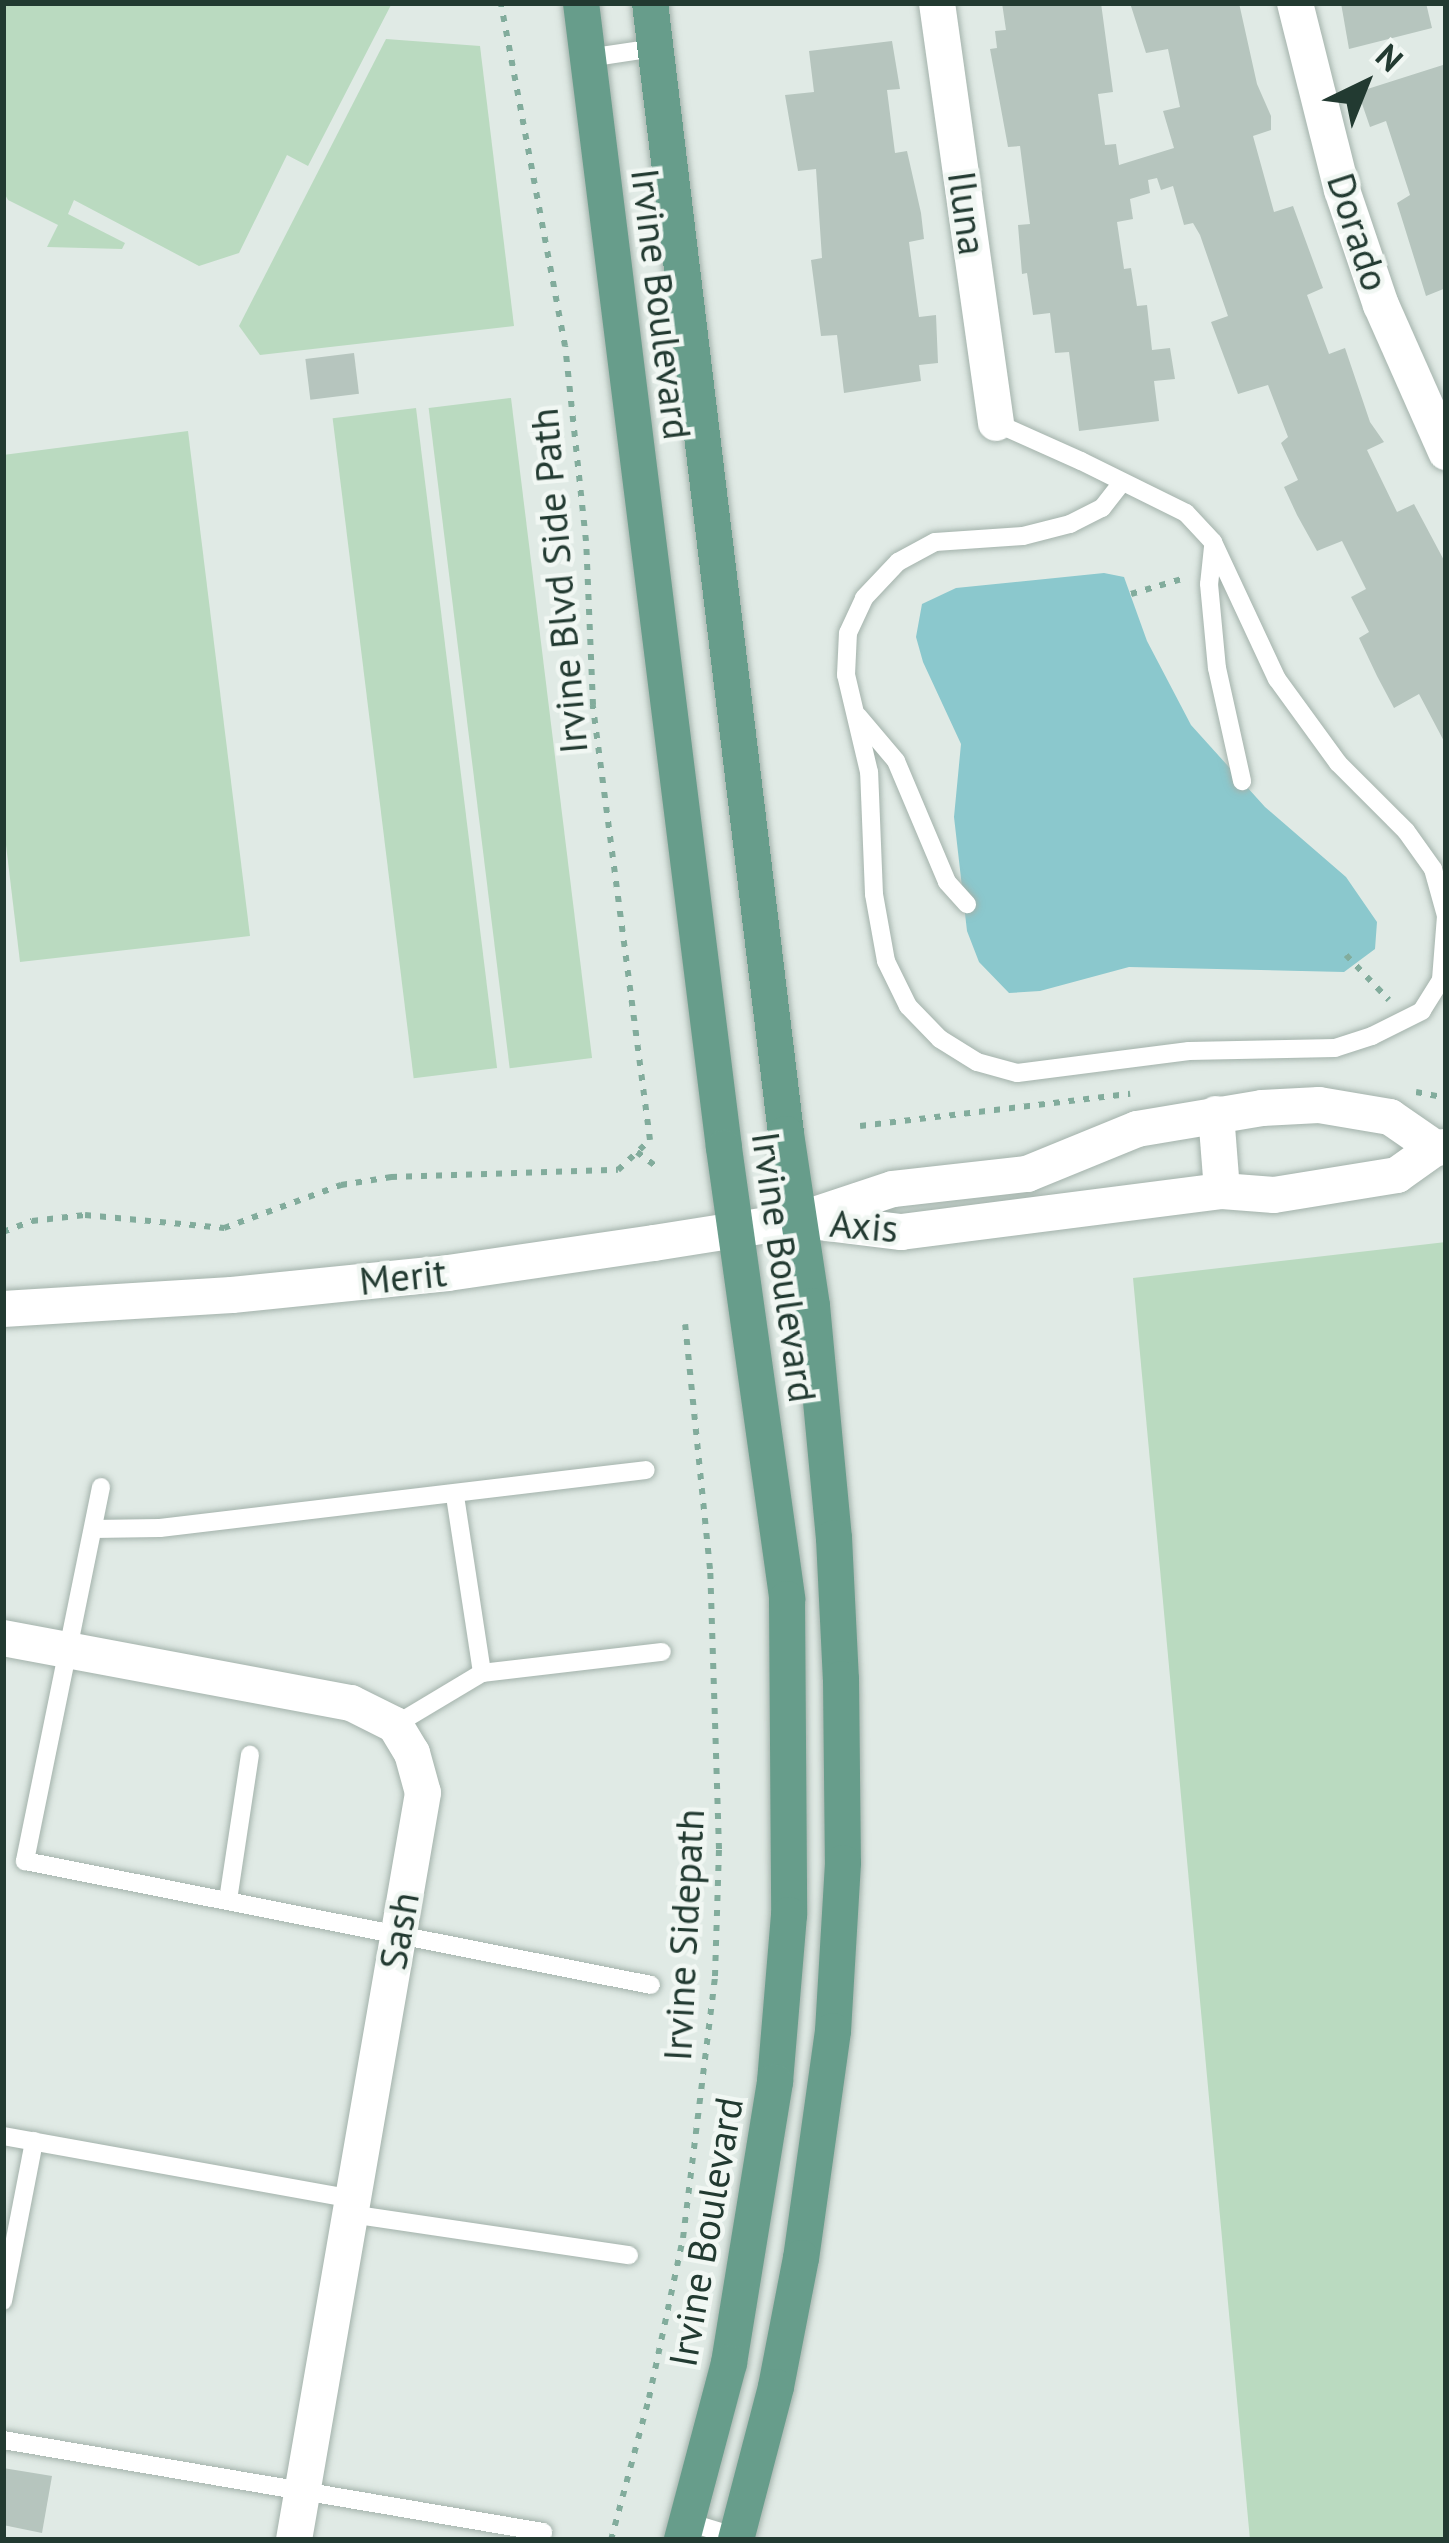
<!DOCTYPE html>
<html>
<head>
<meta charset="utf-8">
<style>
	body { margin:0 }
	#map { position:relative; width:1449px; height:2543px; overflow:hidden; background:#e0eae5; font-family:"PT Sans",sans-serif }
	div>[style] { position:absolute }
	.green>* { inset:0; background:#badac0; transform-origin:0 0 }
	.water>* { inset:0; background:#8bc8cd }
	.building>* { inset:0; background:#b6c5be; transform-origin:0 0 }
	.path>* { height:6px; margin-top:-3px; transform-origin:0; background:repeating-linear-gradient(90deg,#82ac9c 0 6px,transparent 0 15px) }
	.roads { filter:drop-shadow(0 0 3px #a3b2ab) drop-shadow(0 0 3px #a3b2ab) }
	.lane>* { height:18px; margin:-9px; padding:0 9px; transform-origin:9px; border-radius:9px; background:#fff }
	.street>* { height:36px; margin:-18px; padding:0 18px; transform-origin:18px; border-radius:18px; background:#fff }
	.secondary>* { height:36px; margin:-18px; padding:0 18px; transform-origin:18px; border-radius:18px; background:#fff }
	.primary>* { height:36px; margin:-18px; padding:0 18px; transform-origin:18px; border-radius:18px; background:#679d8b }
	span { translate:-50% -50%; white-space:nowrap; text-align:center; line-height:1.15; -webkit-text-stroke:9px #f1f7f3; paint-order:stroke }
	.street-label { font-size:39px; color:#223a31 }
	.frame { position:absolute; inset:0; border:6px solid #223a31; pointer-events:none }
	.north { position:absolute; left:1305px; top:24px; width:120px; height:120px; -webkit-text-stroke:9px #f1f7f3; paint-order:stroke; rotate:43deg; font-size:33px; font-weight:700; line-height:48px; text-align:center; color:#223a31 }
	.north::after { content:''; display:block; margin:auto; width:42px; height:54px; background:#223a31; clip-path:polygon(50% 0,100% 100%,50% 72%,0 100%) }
</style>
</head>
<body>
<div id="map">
	<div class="green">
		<div style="clip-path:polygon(3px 3px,392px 3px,308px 166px,287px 155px,239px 253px,199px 266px,74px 200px,68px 214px,125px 243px,122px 249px,47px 247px,58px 225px,8px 200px,3px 191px)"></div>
		<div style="clip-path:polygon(386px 39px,480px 46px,514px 326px,260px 355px,239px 326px)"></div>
		<div style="left:511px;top:398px;width:665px;height:83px;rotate:83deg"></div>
		<div style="left:416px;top:408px;width:665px;height:84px;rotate:83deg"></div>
		<div style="clip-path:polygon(188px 431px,250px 936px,20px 962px,3px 820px,3px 455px)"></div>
		<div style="clip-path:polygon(1446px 1242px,1446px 2540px,1250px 2540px,1133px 1278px)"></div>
	</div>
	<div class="water">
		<div style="clip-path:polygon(1104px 573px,1124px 577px,1147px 641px,1191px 725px,1265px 807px,1346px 877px,1377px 922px,1375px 949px,1344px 972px,1129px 967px,1040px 991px,1009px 993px,979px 962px,967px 931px,954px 817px,961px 744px,923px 662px,916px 637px,922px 604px,956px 588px)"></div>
	</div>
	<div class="building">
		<div style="clip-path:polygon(1002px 3px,1101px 3px,1113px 92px,1098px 94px,1105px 145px,1116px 144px,1119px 165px,1174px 148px,1163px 111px,1180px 107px,1168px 49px,1146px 53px,1130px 3px,1239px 3px,1257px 84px,1271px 116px,1271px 130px,1253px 136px,1274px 212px,1293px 206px,1323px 288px,1307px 295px,1329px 354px,1345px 348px,1370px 422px,1384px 442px,1367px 450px,1397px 512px,1414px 504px,1446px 564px,1446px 745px,1419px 694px,1394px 708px,1377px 676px,1359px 638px,1369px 632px,1351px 597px,1366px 589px,1342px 541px,1317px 551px,1297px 515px,1284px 487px,1298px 480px,1281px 443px,1288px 437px,1268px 385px,1238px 394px,1211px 322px,1228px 316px,1200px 235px,1193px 223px,1184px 225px,1173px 186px,1161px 190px,1157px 178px,1148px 180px,1150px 193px,1130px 199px,1133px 219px,1117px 222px,1124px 269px,1131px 268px,1137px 306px,1147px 305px,1152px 350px,1170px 348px,1175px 379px,1154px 381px,1159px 421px,1079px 431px,1069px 352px,1055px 353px,1050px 313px,1033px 315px,1027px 273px,1022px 274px,1018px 225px,1030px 224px,1020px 146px,1008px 147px,990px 49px,997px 48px,995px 31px,1006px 30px)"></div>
		<div style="clip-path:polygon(1341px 3px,1426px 3px,1432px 28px,1349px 49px)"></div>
		<div style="clip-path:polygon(892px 41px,900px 89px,887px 90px,895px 153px,907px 151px,921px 213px,924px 239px,909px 242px,919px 317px,936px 315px,938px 363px,919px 365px,921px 381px,844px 393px,837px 335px,821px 336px,811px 260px,822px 258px,816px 169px,798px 171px,785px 95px,814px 92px,809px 51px)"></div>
		<div style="clip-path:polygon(1446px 64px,1446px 288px,1426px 296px,1397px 203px,1410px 195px,1386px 121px,1370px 127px,1358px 92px)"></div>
		<div style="left:354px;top:353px;width:41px;height:49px;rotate:83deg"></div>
		<div style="clip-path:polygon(3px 2468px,52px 2476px,42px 2533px,3px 2525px)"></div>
	</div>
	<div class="path">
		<div style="left:1131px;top:594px;width:56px;rotate:-16.5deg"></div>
		<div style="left:1346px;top:955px;width:62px;rotate:46.3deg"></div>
		<div style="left:1416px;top:1092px;width:31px;rotate:11deg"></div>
		<div style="left:860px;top:1126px;width:272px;rotate:-6.8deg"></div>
		<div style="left:637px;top:1152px;width:25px;rotate:37deg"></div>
		<div style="left:3px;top:1232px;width:31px;rotate:-21deg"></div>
		<div style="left:32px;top:1221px;width:53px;rotate:-6.5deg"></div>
		<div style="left:85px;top:1215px;width:140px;rotate:5.3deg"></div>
		<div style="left:224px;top:1228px;width:125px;rotate:-20.2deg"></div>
		<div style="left:341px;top:1185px;width:51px;rotate:-9.1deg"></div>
		<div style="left:391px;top:1177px;width:227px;rotate:-1.8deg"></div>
		<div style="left:618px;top:1170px;width:44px;rotate:-43.2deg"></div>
		<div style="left:650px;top:1140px;width:439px;rotate:-97.5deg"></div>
		<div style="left:593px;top:705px;width:164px;rotate:-92.4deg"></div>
		<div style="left:586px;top:541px;width:196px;rotate:-96.1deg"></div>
		<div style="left:565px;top:346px;width:349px;rotate:-100.6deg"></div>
		<div style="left:611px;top:2540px;width:147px;rotate:-75deg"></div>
		<div style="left:649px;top:2398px;width:164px;rotate:-78deg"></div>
		<div style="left:683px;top:2238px;width:264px;rotate:-83deg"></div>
		<div style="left:715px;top:1976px;width:127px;rotate:-88.2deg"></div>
		<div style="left:719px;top:1849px;width:280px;rotate:-91.8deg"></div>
		<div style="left:710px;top:1569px;width:246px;rotate:-95.8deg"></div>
	</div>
	<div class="roads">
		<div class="lane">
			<div style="left:588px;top:58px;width:68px;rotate:-8.5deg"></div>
			<div style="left:996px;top:423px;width:93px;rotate:24.1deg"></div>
			<div style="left:1081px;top:461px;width:117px;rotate:26.3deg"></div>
			<div style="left:1186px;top:513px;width:40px;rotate:47deg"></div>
			<div style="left:1213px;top:542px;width:151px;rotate:65deg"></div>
			<div style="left:1277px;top:679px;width:104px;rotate:54deg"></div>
			<div style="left:1338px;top:763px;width:96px;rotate:45deg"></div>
			<div style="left:1406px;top:831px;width:47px;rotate:54.6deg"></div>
			<div style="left:1433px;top:869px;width:49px;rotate:74.5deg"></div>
			<div style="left:1446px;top:916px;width:64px;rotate:94.5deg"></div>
			<div style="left:1441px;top:980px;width:36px;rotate:122deg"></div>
			<div style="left:1422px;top:1011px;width:56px;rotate:153.4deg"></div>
			<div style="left:1372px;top:1036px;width:39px;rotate:162deg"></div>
			<div style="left:1335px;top:1048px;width:146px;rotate:178.8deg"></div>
			<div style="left:1189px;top:1051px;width:173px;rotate:172.7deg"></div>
			<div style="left:1017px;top:1073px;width:41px;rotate:-164.6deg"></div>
			<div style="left:977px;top:1062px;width:44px;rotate:-148.1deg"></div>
			<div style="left:940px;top:1039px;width:46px;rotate:-134.1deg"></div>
			<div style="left:908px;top:1006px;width:50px;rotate:-116.1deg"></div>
			<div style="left:886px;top:961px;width:68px;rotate:-100.2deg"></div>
			<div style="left:874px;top:894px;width:122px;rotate:-92.3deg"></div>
			<div style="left:869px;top:772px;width:100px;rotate:-103.3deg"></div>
			<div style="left:846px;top:675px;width:42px;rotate:-87.3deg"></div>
			<div style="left:848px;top:633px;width:38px;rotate:-65deg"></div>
			<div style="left:864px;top:598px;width:50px;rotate:-46.6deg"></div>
			<div style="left:898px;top:562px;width:42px;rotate:-28.4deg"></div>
			<div style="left:935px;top:542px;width:88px;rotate:-3.9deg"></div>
			<div style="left:1023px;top:536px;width:49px;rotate:-14.3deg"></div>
			<div style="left:1070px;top:524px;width:36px;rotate:-27deg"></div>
			<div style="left:1102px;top:508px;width:33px;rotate:-52deg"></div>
			<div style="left:1213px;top:547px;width:37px;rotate:96deg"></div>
			<div style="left:1209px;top:584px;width:84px;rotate:84.6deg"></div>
			<div style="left:1217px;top:668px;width:116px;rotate:77.5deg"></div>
			<div style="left:858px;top:716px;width:59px;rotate:49.8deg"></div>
			<div style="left:896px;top:761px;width:131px;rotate:67.1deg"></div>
			<div style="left:947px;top:882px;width:30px;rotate:48deg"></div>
			<div style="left:101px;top:1487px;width:382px;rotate:101.5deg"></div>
			<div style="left:25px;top:1861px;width:638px;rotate:11.2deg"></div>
			<div style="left:455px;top:1496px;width:179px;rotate:81.3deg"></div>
			<div style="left:93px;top:1529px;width:67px;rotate:-0.9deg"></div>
			<div style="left:160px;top:1528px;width:489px;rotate:-6.8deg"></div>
			<div style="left:395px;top:1725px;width:101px;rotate:-30.9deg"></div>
			<div style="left:482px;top:1673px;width:181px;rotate:-6.7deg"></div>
			<div style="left:228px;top:1900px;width:147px;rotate:-81.4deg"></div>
			<div style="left:3px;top:2136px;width:356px;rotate:10.2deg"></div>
			<div style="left:350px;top:2214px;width:282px;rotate:8.4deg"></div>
			<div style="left:3px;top:2301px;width:163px;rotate:-79deg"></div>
			<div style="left:3px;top:2440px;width:548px;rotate:9.67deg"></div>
			<div style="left:688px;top:2522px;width:51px;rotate:17deg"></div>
		</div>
		<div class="street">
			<div style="left:937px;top:3px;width:424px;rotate:82deg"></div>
			<div style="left:1295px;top:3px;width:193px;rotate:75.9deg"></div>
			<div style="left:1342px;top:190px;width:121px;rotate:71.3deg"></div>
			<div style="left:1381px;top:305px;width:161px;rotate:66.1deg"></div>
			<div style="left:3px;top:1638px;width:354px;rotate:10.6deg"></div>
			<div style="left:351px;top:1703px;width:49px;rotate:26.6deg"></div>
			<div style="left:395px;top:1725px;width:33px;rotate:59deg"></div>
			<div style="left:412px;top:1753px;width:41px;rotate:74.6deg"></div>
			<div style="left:423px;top:1793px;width:758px;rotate:99.8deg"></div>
		</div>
		<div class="secondary">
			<div style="left:1216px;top:1114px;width:77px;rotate:85.5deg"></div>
			<div style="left:810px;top:1221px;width:92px;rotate:6.9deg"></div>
			<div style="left:901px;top:1232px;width:324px;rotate:-7.3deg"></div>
			<div style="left:1222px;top:1191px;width:52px;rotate:4.4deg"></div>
			<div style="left:1274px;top:1195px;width:125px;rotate:-9.2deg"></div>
			<div style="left:1397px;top:1175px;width:47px;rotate:-35.4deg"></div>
			<div style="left:1435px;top:1148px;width:11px;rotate:-5deg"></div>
			<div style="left:3px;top:1309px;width:229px;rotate:-3.5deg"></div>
			<div style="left:232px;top:1295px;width:217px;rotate:-5.8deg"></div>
			<div style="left:448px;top:1273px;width:208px;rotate:-8.3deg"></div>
			<div style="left:654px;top:1243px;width:147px;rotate:-9deg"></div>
			<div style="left:799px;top:1220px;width:99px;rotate:-18.3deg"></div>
			<div style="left:893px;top:1189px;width:135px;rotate:-6.4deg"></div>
			<div style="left:1027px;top:1174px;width:119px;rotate:-22.2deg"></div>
			<div style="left:1137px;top:1129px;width:127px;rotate:-9.5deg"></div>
			<div style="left:1262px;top:1108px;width:57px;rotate:-3deg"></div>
			<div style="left:1319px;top:1105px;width:72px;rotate:9.6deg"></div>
			<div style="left:1390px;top:1117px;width:55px;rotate:34.6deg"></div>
		</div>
		<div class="primary">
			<div style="left:581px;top:3px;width:1154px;rotate:82.88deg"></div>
			<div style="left:724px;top:1148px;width:455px;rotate:82deg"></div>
			<div style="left:787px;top:1599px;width:316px;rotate:89.6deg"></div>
			<div style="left:789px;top:1915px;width:168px;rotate:94.8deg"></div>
			<div style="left:775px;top:2082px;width:285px;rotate:99.3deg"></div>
			<div style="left:729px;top:2363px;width:183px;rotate:104.9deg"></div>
			<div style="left:650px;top:3px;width:1139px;rotate:83.14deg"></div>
			<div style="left:786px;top:1134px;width:174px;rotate:81.4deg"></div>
			<div style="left:812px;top:1306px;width:233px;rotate:84.6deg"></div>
			<div style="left:834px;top:1538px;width:141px;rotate:87.2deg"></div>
			<div style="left:841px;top:1679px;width:184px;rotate:89.4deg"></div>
			<div style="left:843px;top:1863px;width:168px;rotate:93.4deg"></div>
			<div style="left:833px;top:2031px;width:229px;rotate:98deg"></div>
			<div style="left:801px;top:2258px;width:131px;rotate:101deg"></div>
			<div style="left:776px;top:2387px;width:158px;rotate:104.7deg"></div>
		</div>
	</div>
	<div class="street-label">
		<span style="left:967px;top:213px;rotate:82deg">Iluna</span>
		<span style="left:1358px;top:232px;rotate:72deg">Dorado</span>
		<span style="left:661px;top:304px;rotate:83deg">Irvine Boulevard</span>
		<span style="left:559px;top:581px;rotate:-95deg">Irvine Blvd Side Path</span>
		<span style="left:864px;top:1226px;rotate:5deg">Axis</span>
		<span style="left:784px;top:1267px;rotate:82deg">Irvine Boulevard</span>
		<span style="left:403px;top:1277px;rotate:-6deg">Merit</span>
		<span style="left:399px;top:1931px;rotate:-80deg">Sash</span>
		<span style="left:684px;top:1935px;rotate:-87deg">Irvine Sidepath</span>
		<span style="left:706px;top:2232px;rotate:-80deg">Irvine Boulevard</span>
	</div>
	<div class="frame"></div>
	<div class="north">N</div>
</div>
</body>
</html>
